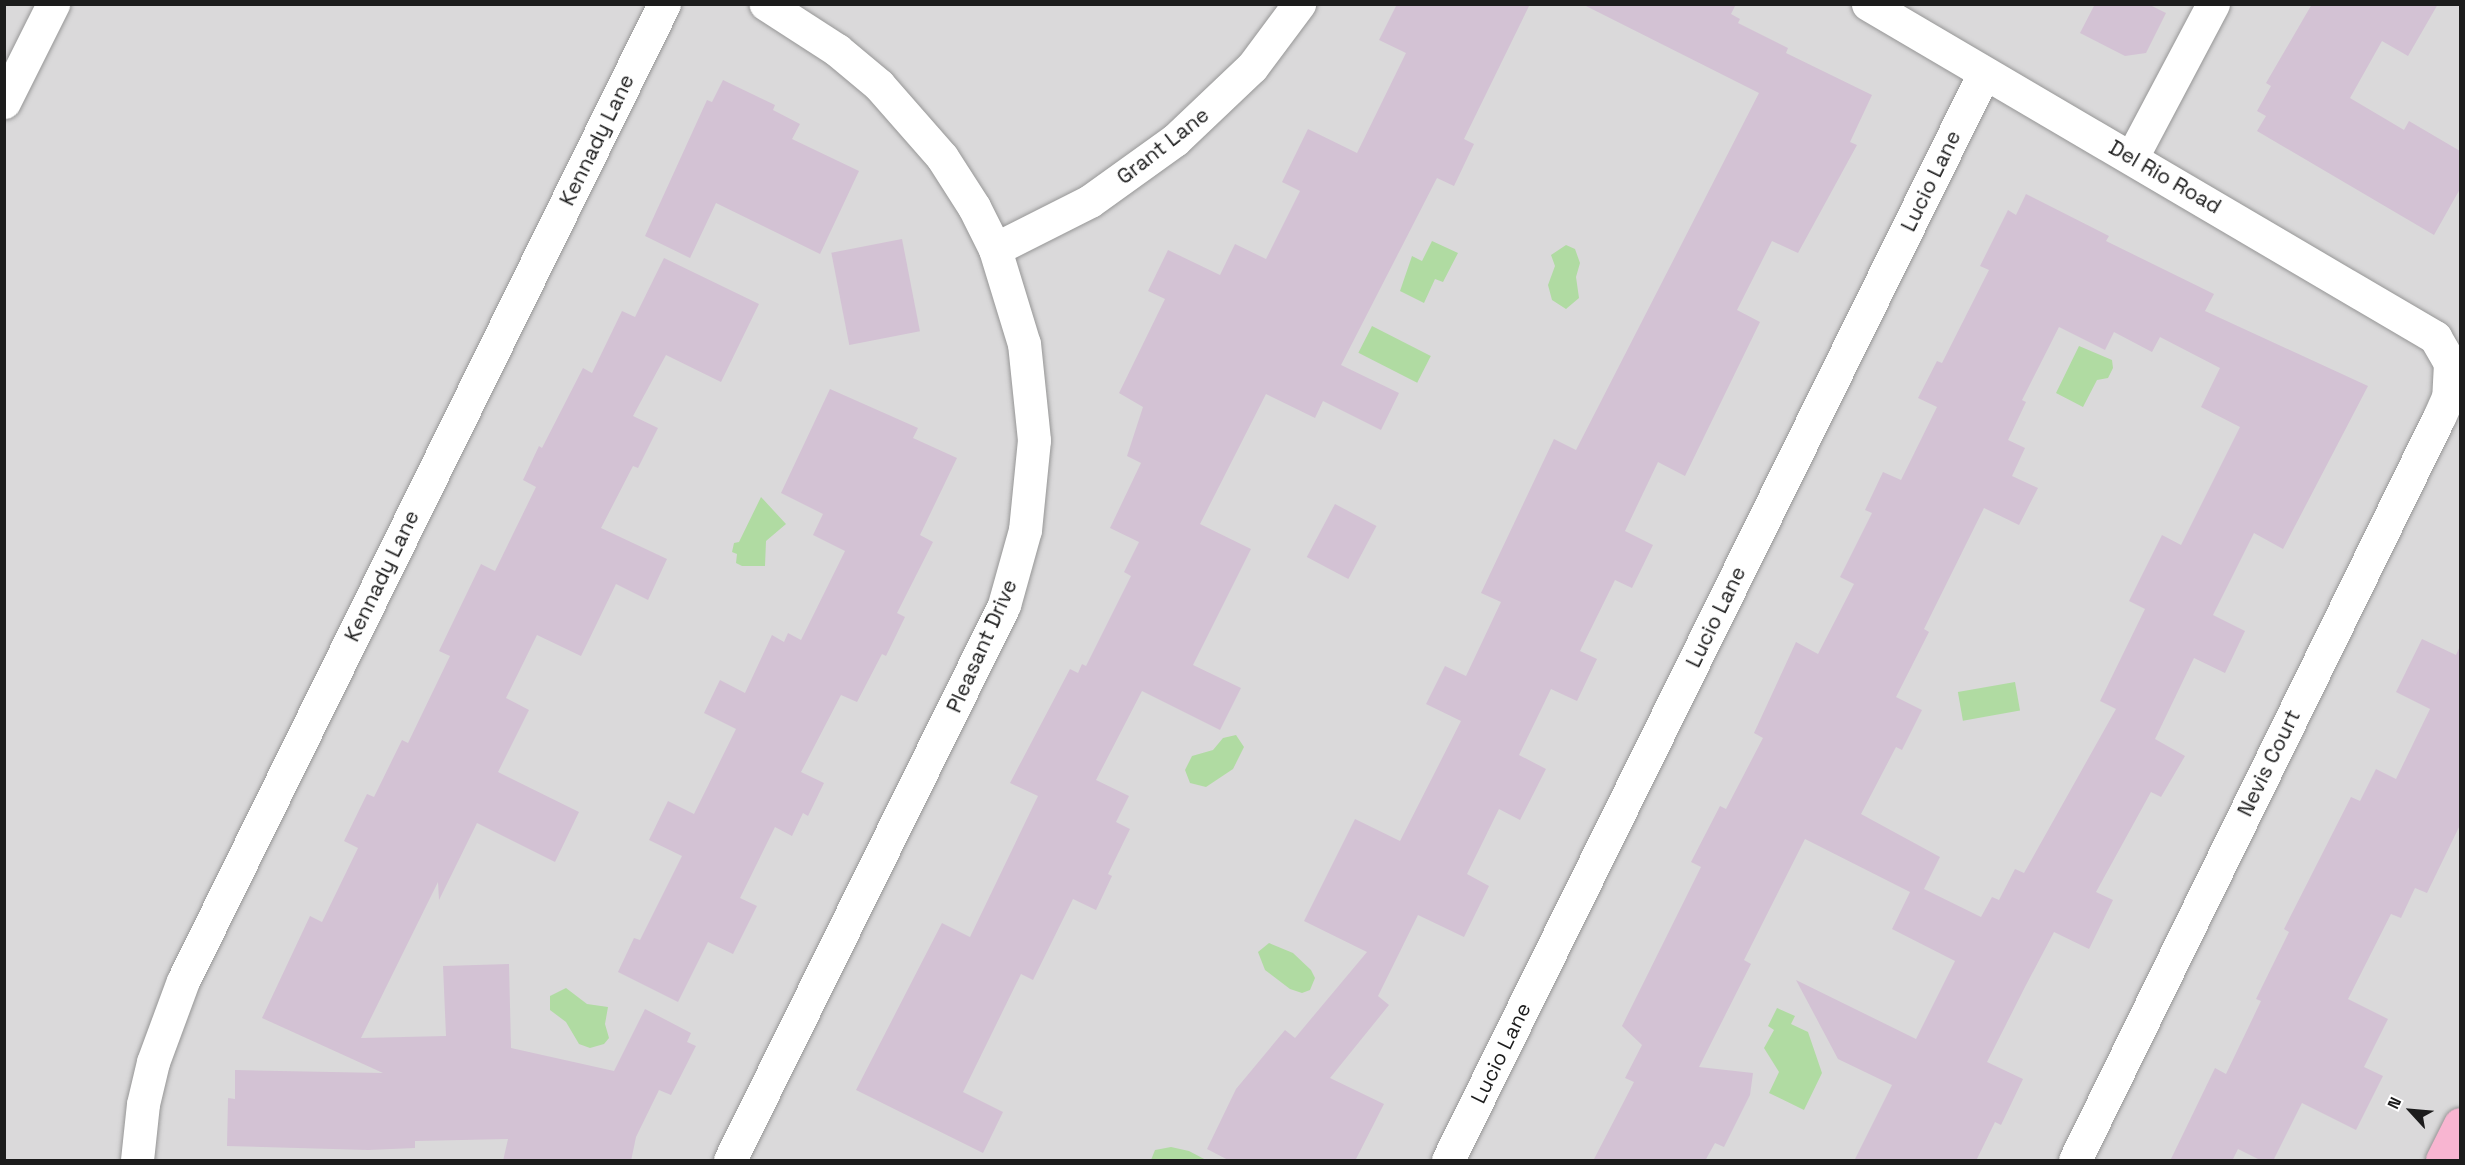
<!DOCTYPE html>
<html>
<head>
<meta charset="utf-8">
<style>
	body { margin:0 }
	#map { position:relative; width:2465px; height:1165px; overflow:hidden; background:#ede2eb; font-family:"Space Grotesk",sans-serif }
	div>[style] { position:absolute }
	.residential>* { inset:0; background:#dad9da; transform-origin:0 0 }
	.water>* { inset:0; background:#b0dba2; transform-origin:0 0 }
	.building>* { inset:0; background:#d3c2d4; transform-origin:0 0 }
	.roads { filter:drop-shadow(0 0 2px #969696) drop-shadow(0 0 2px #969696) }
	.street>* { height:33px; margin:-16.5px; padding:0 16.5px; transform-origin:16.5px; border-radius:16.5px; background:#fff }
	.secondary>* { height:33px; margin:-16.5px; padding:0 16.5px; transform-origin:16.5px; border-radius:16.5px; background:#f8b5d1 }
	span { translate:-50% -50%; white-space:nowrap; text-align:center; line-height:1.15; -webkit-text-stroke:5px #fff; paint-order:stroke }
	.street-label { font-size:21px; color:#1c1c1c }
	.frame { position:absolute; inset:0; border:6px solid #1c1c1c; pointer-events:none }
	.north { position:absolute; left:2381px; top:1081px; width:60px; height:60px; -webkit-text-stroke:4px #fff; paint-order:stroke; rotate:296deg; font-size:16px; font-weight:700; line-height:24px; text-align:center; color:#1c1c1c }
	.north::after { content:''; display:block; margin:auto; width:21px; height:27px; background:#1c1c1c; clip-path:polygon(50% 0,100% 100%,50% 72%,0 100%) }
</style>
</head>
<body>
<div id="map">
	<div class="residential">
		<div style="left:5px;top:5px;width:2455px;height:1155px"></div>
	</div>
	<div class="water">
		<div style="clip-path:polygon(1432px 241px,1458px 253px,1443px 282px,1435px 279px,1424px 303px,1400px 291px,1412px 256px,1422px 261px)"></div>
		<div style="clip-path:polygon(1566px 245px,1575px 249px,1580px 263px,1576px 277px,1579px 298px,1566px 309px,1552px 300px,1548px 285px,1555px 266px,1551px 255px)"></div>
		<div style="left:1372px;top:326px;width:66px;height:30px;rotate:27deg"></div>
		<div style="clip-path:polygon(2079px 346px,2112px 360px,2113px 368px,2108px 378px,2097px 380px,2083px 407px,2056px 393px)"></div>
		<div style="clip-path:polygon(761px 497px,786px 524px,766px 541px,765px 566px,742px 566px,736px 563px,737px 554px,732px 552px,734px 543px,739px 542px)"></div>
		<div style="left:2015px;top:682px;width:29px;height:58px;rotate:80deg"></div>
		<div style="clip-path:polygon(1236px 735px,1244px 747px,1233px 769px,1206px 787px,1190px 783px,1185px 770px,1192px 756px,1213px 750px,1223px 738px)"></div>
		<div style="clip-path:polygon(1269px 943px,1293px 953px,1311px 970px,1315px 978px,1310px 990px,1302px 993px,1290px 989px,1265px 970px,1258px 952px)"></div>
		<div style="clip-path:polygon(566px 988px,587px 1004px,608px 1007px,605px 1024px,609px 1038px,604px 1044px,590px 1048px,579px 1044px,566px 1022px,550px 1010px,550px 996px)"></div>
		<div style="clip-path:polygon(1777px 1008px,1795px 1016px,1791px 1024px,1808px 1032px,1822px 1073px,1804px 1110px,1769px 1093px,1779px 1072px,1764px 1048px,1774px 1030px,1768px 1026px)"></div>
		<div style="clip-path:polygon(1171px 1147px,1189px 1151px,1206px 1160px,1151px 1160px,1155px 1150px)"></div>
	</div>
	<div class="building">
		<div style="clip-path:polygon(1397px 4px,1530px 4px,1464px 139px,1474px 144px,1454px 186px,1437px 178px,1341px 365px,1399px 393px,1381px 430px,1323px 401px,1315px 418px,1266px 394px,1200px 524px,1251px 549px,1193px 665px,1241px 688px,1220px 730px,1142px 691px,1096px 780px,1129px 796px,1116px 822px,1130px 829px,1108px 874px,1112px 876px,1096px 910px,1073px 899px,1033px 980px,1021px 974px,963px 1092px,1003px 1112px,983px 1153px,856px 1090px,942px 923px,970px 937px,1038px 796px,1010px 783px,1070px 669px,1078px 673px,1082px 664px,1086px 666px,1131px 576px,1124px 572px,1139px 542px,1110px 528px,1141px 463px,1127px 456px,1143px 407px,1119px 393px,1165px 299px,1148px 291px,1168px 250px,1220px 275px,1235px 244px,1266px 259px,1300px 191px,1282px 182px,1308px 129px,1357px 153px,1406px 53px,1379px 40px)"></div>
		<div style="clip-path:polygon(1582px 4px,1736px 4px,1731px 14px,1740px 19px,1738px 23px,1788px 48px,1786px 53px,1872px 95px,1850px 142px,1857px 145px,1798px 253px,1772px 241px,1737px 310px,1760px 322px,1685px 476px,1658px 462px,1625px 531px,1653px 545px,1632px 588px,1615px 580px,1580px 651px,1597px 659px,1577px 701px,1551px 689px,1519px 755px,1546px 769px,1520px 820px,1499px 809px,1467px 874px,1489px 886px,1464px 937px,1418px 915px,1378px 996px,1389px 1005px,1330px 1078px,1384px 1104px,1355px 1161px,1230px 1161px,1207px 1149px,1236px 1089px,1285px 1030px,1295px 1038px,1367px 952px,1304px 921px,1355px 819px,1400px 841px,1461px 721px,1426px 704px,1445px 666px,1466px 676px,1501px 602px,1481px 593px,1554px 439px,1576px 450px,1759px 93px)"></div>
		<div style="clip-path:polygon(2095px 4px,2148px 4px,2166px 13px,2146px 53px,2125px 56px,2080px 33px)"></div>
		<div style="clip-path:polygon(2312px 4px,2438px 4px,2408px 56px,2382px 41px,2350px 98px,2404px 130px,2409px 121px,2460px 151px,2460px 189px,2434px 235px,2257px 131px,2266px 116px,2257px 111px,2271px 86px,2266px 83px)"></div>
		<div style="clip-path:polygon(723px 80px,775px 105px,773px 110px,800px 124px,792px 139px,859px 171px,820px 254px,716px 203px,690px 258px,645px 236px,707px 100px,712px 102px)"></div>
		<div style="clip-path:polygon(evenodd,2026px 194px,2109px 236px,2106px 241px,2214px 294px,2205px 311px,2368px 386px,2283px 549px,2254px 533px,2213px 615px,2245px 631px,2225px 673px,2194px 658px,2155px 739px,2185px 756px,2161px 797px,2151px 792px,2096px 892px,2113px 900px,2089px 949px,2054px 932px,2026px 985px,1987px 1062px,2023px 1079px,2001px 1125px,1995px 1122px,1976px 1161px,1854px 1161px,1892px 1085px,1838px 1059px,1796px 980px,1916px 1039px,1955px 961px,1892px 929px,1910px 892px,1805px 839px,1744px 960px,1751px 964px,1699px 1067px,1753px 1073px,1750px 1095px,1724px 1147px,1715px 1143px,1705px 1161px,1593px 1161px,1634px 1082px,1625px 1078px,1642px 1045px,1622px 1026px,1701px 867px,1691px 862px,1720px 806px,1726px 809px,1763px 738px,1754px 733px,1796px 642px,1818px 654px,1854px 584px,1840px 577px,1872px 513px,1865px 510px,1883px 472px,1901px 480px,1937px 407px,1918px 398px,1937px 361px,1942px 363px,1989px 270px,1980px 266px,2008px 210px,2016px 215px,2026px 194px,2059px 327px,2105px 350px,2114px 332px,2152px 352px,2160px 337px,2220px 368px,2201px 407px,2240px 427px,2181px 545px,2162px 535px,2129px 601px,2145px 609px,2100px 701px,2116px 709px,2024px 873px,2015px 869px,1999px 900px,1992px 897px,1981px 917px,1924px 889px,1940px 857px,1861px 814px,1896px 747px,1902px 750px,1922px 710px,1896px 697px,1929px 632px,1924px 629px,1984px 508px,2019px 525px,2038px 488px,2012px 476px,2025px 448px,2008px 440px,2026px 402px,2022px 400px,2059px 327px)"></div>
		<div style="left:902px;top:239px;width:94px;height:72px;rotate:79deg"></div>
		<div style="clip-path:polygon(664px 258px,759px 304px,721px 382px,666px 355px,633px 416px,658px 428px,638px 468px,633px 466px,601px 528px,667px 559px,648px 600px,616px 584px,581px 656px,537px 635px,506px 698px,529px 710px,498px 772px,579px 812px,555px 862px,477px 823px,439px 900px,438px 882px,361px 1038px,446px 1036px,443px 966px,509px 964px,511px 1048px,614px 1071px,645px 1009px,691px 1033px,687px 1042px,696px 1046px,671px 1095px,659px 1090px,636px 1137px,631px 1161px,503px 1161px,508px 1139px,415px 1141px,415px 1148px,368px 1150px,227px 1146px,228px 1098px,235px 1099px,235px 1070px,383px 1073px,262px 1018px,310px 916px,322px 922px,358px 848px,344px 841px,367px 794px,374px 797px,402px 740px,408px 743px,450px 656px,439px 651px,481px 564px,495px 571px,536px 487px,523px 480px,539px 446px,542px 448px,583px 368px,592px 373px,622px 311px,635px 317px)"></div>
		<div style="clip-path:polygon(830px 389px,918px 428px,913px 438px,957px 458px,920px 535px,933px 542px,897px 613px,905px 617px,886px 656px,882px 654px,857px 702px,841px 695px,801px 772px,824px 783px,808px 816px,803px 813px,792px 836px,775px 827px,740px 898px,757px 906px,733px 954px,708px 942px,678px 1002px,618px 972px,634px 938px,640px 940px,682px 856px,649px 840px,668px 801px,694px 814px,736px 729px,704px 713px,720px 680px,745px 693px,772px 635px,784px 642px,788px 633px,801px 640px,845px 551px,813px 535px,823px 514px,781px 493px)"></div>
		<div style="left:1335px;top:504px;width:47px;height:60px;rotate:28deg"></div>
		<div style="clip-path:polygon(2422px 639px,2456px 655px,2460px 646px,2460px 825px,2427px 893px,2415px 888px,2401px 918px,2391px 914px,2348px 999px,2388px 1019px,2364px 1067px,2383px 1076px,2356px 1130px,2302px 1103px,2273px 1161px,2262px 1161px,2238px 1149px,2232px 1161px,2170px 1161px,2215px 1068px,2226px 1074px,2261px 1001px,2256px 999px,2289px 932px,2284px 929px,2351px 797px,2360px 801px,2376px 769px,2396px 779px,2430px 709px,2396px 692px)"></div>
	</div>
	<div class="roads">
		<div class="street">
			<div style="left:1868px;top:4px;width:658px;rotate:30.43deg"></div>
			<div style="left:2435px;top:337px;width:30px;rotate:60deg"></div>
			<div style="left:2450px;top:363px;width:34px;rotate:93deg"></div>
			<div style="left:2448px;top:397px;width:22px;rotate:114deg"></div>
			<div style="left:2439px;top:417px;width:827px;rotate:116.1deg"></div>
			<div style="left:4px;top:102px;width:110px;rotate:-63.4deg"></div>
			<div style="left:2132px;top:157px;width:173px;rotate:-62.1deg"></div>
			<div style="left:995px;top:249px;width:106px;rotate:-26.8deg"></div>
			<div style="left:1090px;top:201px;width:105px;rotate:-35.7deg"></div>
			<div style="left:1175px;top:140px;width:106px;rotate:-43.5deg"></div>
			<div style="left:1252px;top:67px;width:79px;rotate:-53.3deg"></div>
			<div style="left:137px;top:1160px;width:56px;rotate:-83.9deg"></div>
			<div style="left:143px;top:1104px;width:43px;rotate:-76.6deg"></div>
			<div style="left:153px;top:1062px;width:86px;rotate:-69.7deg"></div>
			<div style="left:183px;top:981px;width:1089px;rotate:-63.79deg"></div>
			<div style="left:730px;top:1160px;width:619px;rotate:-63.72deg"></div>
			<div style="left:1004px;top:605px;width:78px;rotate:-74.4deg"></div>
			<div style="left:1025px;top:530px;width:90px;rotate:-84.3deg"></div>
			<div style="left:1034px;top:440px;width:97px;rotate:-95.9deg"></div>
			<div style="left:1024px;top:344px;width:99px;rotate:-107deg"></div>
			<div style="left:995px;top:249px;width:47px;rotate:-116.6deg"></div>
			<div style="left:974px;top:207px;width:59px;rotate:-122.6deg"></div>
			<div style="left:942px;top:157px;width:96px;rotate:-131.2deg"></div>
			<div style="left:879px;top:85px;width:55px;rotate:-140.2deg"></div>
			<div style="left:837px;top:50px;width:85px;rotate:-147.1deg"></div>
			<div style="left:1448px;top:1160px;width:1212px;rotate:-63.75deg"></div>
		</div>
		<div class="secondary">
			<div style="left:2442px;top:1160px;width:40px;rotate:-63.4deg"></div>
		</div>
	</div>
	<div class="street-label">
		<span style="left:597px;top:140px;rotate:-64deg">Kennady Lane</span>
		<span style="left:1163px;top:146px;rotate:-38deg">Grant Lane</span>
		<span style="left:2165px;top:177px;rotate:30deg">Del Rio Road</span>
		<span style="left:1931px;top:181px;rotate:-64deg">Lucio Lane</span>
		<span style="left:382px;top:576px;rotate:-64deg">Kennady Lane</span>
		<span style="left:1716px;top:617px;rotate:-64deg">Lucio Lane</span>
		<span style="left:982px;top:646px;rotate:-66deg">Pleasant Drive</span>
		<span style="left:2269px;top:763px;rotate:-64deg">Nevis Court</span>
		<span style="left:1501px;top:1053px;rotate:-64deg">Lucio Lane</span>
	</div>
	<div class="frame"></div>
	<div class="north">N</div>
</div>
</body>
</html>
